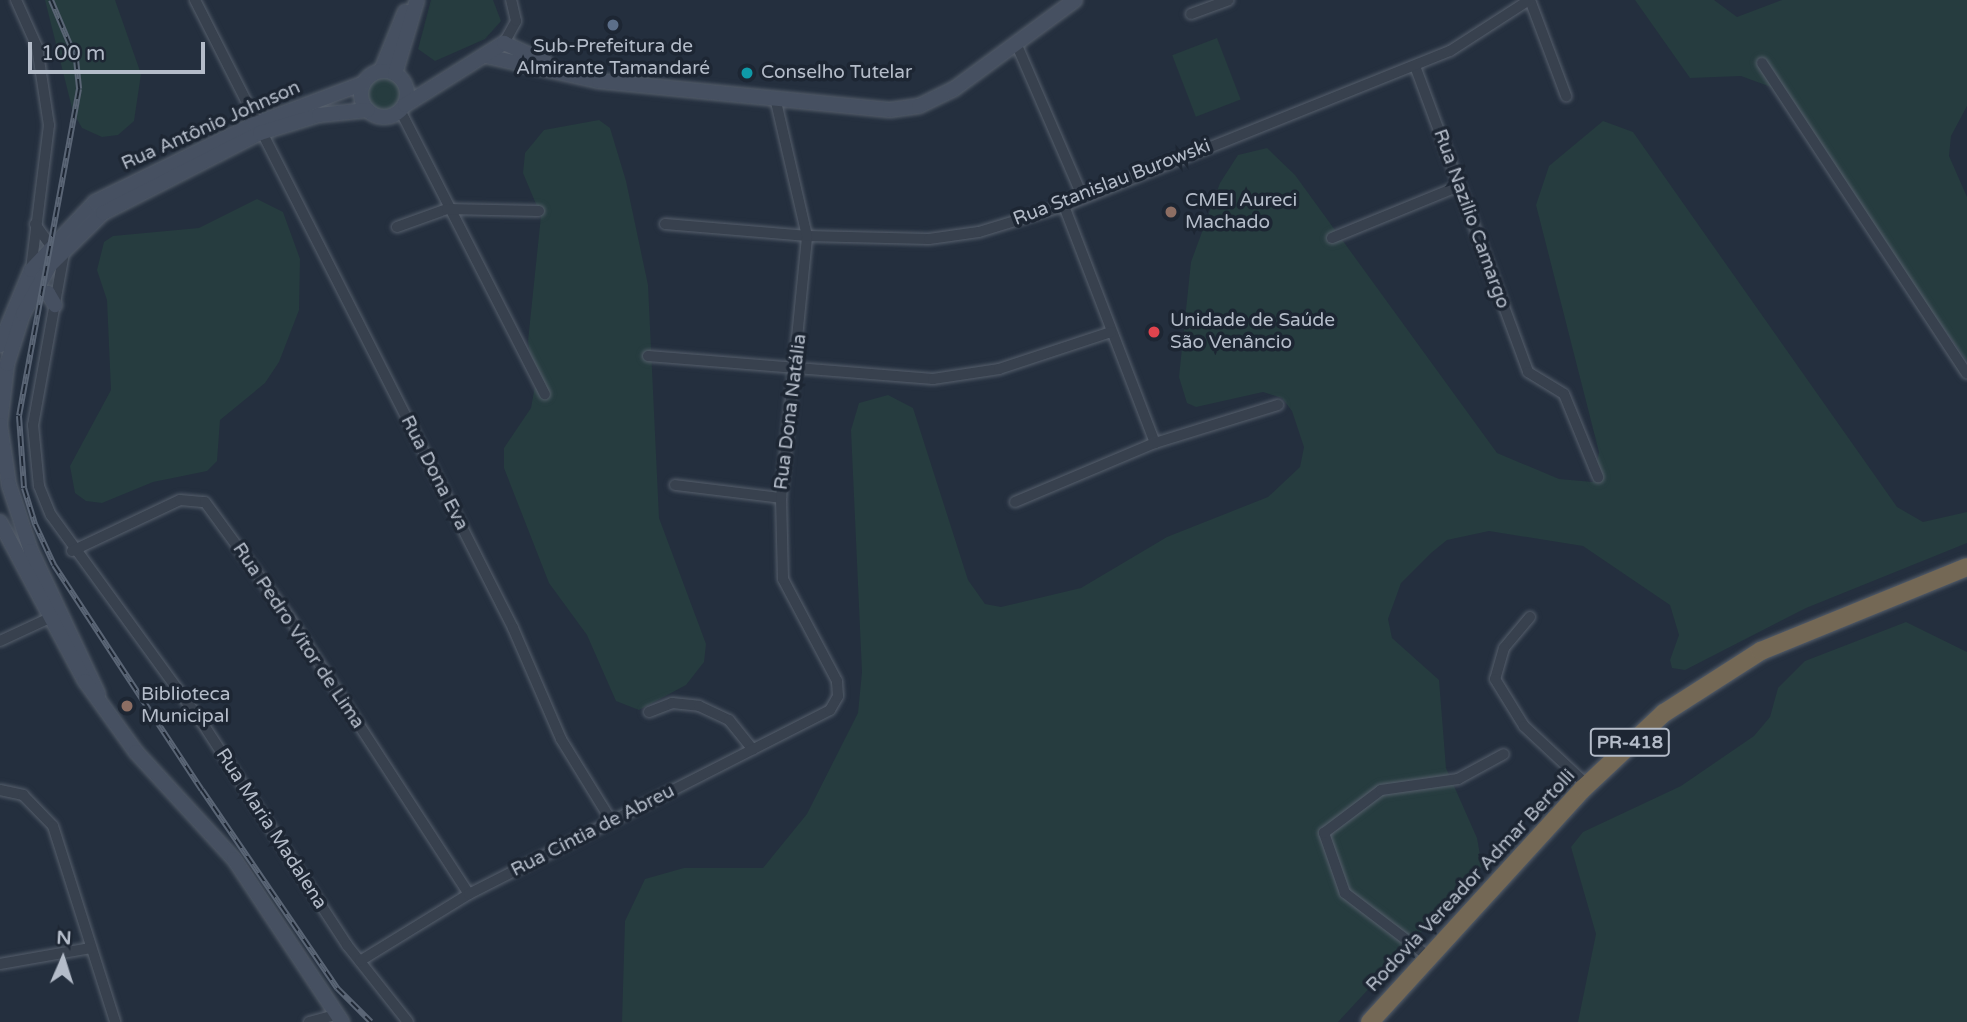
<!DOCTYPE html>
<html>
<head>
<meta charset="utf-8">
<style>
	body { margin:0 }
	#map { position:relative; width:1967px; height:1022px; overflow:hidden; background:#242f3e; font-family:"Varela Round",sans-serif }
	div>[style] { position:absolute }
	.green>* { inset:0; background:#263c3f; transform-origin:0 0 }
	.round { border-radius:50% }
	.roads { filter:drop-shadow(0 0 2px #565f6c) drop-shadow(0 0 2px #565f6c) }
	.street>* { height:10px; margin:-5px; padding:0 5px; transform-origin:5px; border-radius:5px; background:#38414e }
	.secondary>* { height:14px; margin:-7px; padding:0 7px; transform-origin:7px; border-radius:7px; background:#465061 }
	.secondary>.ring { margin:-7px; padding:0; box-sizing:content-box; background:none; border:14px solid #465061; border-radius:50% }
	.highway>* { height:18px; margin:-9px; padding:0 9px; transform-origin:9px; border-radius:9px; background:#746855 }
	.rail>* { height:6px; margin-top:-3px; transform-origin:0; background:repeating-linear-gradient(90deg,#1d2633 0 10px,#5a6575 0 20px); box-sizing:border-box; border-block:2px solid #5a6575 }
	.dots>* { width:19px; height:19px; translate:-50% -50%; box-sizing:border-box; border:4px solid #1d2633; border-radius:50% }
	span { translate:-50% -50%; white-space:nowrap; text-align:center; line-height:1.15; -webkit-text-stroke:7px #1d2633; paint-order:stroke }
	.shield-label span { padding:2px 5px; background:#1d2633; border:2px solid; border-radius:5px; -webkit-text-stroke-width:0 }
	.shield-label { font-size:18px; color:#b4bcc9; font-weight:700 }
	.poi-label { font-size:19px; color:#b4bcc9 }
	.left { translate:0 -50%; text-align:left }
	.street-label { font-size:19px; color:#b4bcc9 }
	.north { position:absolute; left:28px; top:924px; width:70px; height:70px; -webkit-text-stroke:5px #1d2633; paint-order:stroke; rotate:3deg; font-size:19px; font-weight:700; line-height:28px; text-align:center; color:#b4bcc9 }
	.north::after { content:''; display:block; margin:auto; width:24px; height:32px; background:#b4bcc9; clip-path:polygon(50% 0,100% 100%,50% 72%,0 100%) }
	.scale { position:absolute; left:28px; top:42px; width:177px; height:32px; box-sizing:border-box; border:4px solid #b4bcc9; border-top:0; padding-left:9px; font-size:21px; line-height:24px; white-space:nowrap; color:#b4bcc9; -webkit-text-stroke:5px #1d2633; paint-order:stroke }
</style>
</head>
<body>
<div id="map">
	<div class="green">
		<div style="clip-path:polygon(45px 0,115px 0,141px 74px,134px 121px,118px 135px,102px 137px,82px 128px,73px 112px)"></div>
		<div style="clip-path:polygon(431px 0,493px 0,501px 21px,485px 39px,435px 61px,418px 49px)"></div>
		<div style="clip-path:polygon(1635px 0,1714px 0,1737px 17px,1782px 0,1967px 0,1967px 106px,1951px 136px,1949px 156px,1967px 197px,1967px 361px,1771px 87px,1741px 76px,1690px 78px)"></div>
		<div style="left:1217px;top:38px;width:66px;height:48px;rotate:69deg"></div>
		<div class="round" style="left:368px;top:78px;width:32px;height:32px"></div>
		<div style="clip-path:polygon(599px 120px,610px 128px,626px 181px,648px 285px,659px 518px,706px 644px,704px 662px,686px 685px,639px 710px,616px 701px,587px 635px,549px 583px,504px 468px,504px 448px,531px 408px,535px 386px,528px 341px,541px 216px,523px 173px,525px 153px,544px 130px)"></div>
		<div style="clip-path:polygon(1603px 121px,1633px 132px,1897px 507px,1923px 522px,1967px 512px,1967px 543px,1806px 608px,1685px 670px,1672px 668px,1670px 660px,1679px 635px,1670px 605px,1583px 546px,1489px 531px,1447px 540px,1431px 553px,1401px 583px,1388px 619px,1392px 638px,1439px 680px,1446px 768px,1477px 838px,1482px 866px,1338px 1022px,622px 1022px,625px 921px,645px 879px,684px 868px,763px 868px,807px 814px,858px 713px,862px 672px,851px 430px,859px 403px,888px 395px,913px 408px,968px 580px,985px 604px,1001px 607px,1081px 588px,1167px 537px,1268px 497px,1300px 467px,1304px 447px,1292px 411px,1282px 398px,1263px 392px,1196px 407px,1187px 403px,1179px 377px,1191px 262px,1220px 183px,1238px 155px,1267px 148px,1295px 175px,1497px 453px,1559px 479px,1593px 482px,1599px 452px,1536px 205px,1549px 166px)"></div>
		<div style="clip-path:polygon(257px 199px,283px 212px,300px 259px,299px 310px,279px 362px,265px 383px,220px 420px,217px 461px,207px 471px,153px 482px,102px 503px,86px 501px,75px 493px,70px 466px,111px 390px,107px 300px,97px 270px,104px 242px,113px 236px,199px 228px)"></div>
		<div style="clip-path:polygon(1906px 622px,1967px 652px,1967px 1022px,1578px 1022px,1596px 934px,1571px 847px,1583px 832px,1681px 786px,1754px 736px,1770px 717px,1778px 688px,1805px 661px)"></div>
	</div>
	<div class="roads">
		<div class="street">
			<div style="left:16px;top:0;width:51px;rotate:65.9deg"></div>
			<div style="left:37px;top:47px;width:79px;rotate:81.3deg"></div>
			<div style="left:49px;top:125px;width:145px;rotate:97.1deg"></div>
			<div style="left:195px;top:0;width:704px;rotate:63.14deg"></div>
			<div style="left:513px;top:628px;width:121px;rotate:66.6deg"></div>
			<div style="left:561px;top:739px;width:97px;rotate:58.4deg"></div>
			<div style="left:1530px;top:0;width:103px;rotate:69.4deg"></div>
			<div style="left:1191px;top:14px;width:40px;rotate:-20.2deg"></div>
			<div style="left:504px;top:43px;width:25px;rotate:-61deg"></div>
			<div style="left:516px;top:21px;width:22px;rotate:-103deg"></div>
			<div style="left:1016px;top:43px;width:169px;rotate:66.6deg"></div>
			<div style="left:1762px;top:63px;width:372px;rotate:56.6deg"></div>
			<div style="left:1415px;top:66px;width:326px;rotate:69.7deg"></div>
			<div style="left:1528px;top:372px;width:42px;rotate:31.4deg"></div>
			<div style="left:1564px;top:394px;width:90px;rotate:67.7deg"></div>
			<div style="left:400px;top:110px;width:319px;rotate:63deg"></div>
			<div style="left:1064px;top:206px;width:254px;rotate:69deg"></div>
			<div style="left:35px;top:224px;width:27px;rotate:54deg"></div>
			<div style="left:665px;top:224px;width:143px;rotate:4.8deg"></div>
			<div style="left:807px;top:236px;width:122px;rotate:1.4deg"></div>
			<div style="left:929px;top:239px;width:50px;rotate:-8deg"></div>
			<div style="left:979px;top:232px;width:89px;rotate:-17deg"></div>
			<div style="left:1064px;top:206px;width:416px;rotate:-21.9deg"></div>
			<div style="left:1450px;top:51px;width:94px;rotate:-32.8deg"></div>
			<div style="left:397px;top:227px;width:53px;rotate:-19.8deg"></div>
			<div style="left:447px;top:209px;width:92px;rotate:1.2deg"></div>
			<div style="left:1332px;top:238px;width:135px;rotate:-22.2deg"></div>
			<div style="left:64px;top:253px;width:175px;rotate:100.2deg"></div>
			<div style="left:33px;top:425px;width:61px;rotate:84.4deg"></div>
			<div style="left:39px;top:486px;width:31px;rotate:68deg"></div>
			<div style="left:51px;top:515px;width:258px;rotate:54deg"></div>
			<div style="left:203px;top:724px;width:264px;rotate:56.9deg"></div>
			<div style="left:347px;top:945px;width:98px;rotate:51.6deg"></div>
			<div style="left:648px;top:356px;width:286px;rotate:4.6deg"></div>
			<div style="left:933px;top:379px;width:67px;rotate:-8.6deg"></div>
			<div style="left:999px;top:369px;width:118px;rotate:-18.3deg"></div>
			<div style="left:675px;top:485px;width:107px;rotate:7deg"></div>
			<div style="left:1015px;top:502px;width:152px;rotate:-22.9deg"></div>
			<div style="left:1155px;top:443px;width:129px;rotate:-17.2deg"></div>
			<div style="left:72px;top:551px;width:119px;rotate:-25.3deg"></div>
			<div style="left:180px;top:500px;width:25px;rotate:5deg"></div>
			<div style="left:205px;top:502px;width:142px;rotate:53.9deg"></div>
			<div style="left:289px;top:617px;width:330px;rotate:57deg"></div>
			<div style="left:1530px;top:617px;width:40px;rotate:130deg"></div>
			<div style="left:1504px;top:648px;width:32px;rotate:106deg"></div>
			<div style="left:1495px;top:679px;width:55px;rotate:58.3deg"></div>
			<div style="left:1524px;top:726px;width:86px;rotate:43.1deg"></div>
			<div style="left:0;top:641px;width:60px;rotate:-24.8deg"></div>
			<div style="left:649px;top:712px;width:25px;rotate:-21deg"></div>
			<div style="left:672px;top:703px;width:27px;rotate:6deg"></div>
			<div style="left:699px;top:706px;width:33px;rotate:25deg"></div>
			<div style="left:729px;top:720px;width:38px;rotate:51deg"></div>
			<div style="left:0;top:790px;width:24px;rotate:12deg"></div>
			<div style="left:23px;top:795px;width:43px;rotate:45.9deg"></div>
			<div style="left:53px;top:826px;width:206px;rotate:72.4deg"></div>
			<div style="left:1429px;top:957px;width:106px;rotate:-142.7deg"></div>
			<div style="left:1345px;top:893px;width:64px;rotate:-109.3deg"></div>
			<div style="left:1324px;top:833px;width:71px;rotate:-37deg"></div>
			<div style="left:1381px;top:790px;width:78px;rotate:-8.1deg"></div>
			<div style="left:1458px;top:779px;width:52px;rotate:-28.5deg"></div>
			<div style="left:360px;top:961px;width:128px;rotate:-31.6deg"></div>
			<div style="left:469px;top:894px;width:405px;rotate:-27deg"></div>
			<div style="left:830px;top:710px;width:16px;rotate:-60deg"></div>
			<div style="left:838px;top:696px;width:15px;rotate:-94deg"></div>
			<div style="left:837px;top:681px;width:115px;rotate:-117.9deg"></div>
			<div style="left:783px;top:579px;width:81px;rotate:-91.4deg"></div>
			<div style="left:781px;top:498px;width:263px;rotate:-84.3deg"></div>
			<div style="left:807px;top:236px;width:138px;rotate:-103deg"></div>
			<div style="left:0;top:964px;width:92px;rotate:-10deg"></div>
			<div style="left:309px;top:1022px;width:27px;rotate:-15deg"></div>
		</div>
		<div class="secondary">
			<div style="left:486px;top:56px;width:116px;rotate:12.5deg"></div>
			<div style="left:599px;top:81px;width:292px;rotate:5.7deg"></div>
			<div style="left:890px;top:110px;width:29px;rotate:-8deg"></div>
			<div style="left:919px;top:106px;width:39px;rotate:-26deg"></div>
			<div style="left:954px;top:89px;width:150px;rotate:-36.3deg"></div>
			<div style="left:381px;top:71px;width:64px;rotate:-67.9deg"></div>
			<div class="ring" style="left:361px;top:71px;width:32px;height:32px"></div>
			<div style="left:395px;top:74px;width:77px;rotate:-73.4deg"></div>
			<div style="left:405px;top:105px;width:117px;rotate:-32.1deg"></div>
			<div style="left:504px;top:43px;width:45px;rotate:24.9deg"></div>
			<div style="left:35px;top:292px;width:13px;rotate:4deg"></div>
			<div style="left:48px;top:293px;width:14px;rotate:60deg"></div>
			<div style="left:0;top:345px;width:81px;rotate:-67.5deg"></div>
			<div style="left:31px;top:270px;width:93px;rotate:-46.7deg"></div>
			<div style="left:95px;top:202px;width:178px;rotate:-26deg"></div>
			<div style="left:255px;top:124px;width:116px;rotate:-20.6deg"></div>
			<div style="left:0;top:424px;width:60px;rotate:-83.3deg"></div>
			<div style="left:7px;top:364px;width:52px;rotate:-72.3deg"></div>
			<div style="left:23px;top:314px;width:56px;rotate:-61.1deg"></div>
			<div style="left:50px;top:265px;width:74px;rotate:-44.5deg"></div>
			<div style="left:103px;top:213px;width:176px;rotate:-27deg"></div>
			<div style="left:260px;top:133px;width:62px;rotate:-17deg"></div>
			<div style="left:319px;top:115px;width:49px;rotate:-5.8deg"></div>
			<div style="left:0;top:425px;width:61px;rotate:81.5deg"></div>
			<div style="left:9px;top:485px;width:70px;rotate:71.6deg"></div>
			<div style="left:31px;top:551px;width:158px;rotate:64.9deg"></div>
			<div style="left:0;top:522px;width:180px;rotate:61.9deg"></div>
			<div style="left:85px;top:681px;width:87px;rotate:54.3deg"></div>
			<div style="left:136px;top:752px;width:145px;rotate:47.5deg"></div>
			<div style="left:234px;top:859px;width:196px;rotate:56.5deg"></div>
		</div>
		<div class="highway">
			<div style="left:1370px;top:1022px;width:317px;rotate:-47.6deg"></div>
			<div style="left:1584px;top:788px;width:110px;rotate:-43.2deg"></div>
			<div style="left:1664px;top:713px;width:115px;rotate:-32.6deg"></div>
			<div style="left:1761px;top:651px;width:222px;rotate:-22.2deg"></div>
		</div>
	</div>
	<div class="rail">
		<div style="left:51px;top:0;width:64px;rotate:67deg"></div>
		<div style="left:76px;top:59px;width:30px;rotate:84deg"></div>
		<div style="left:79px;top:89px;width:332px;rotate:100.4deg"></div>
		<div style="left:19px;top:416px;width:72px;rotate:86deg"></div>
		<div style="left:24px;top:488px;width:38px;rotate:73deg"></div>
		<div style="left:35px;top:524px;width:45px;rotate:65.1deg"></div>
		<div style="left:54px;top:565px;width:269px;rotate:56.7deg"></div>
		<div style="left:202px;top:790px;width:240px;rotate:55.7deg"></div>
		<div style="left:337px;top:988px;width:48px;rotate:45deg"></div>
	</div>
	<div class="dots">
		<div style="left:613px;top:25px;background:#5c6f8a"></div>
		<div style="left:747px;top:73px;background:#0f9aa8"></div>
		<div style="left:1171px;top:212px;background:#8d6e63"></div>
		<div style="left:1154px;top:332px;background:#e0444e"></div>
		<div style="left:127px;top:706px;background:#8d6e63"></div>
	</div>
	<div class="shield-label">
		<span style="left:1630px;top:742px">PR-418</span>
	</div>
	<div class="poi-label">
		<span style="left:613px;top:58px">Sub-Prefeitura de<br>Almirante Tamandaré</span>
		<span class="left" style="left:761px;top:73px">Conselho Tutelar</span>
		<span class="left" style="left:1185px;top:212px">CMEI Aureci<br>Machado</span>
		<span class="left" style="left:1170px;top:332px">Unidade de Saúde<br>São Venâncio</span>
		<span class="left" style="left:141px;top:706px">Biblioteca<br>Municipal</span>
	</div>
	<div class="street-label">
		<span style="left:211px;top:126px;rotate:-24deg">Rua Antônio Johnson</span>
		<span style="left:1112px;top:183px;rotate:-21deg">Rua Stanislau Burowski</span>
		<span style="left:1471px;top:219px;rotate:70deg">Rua Nazilio Camargo</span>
		<span style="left:791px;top:412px;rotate:-83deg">Rua Dona Natália</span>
		<span style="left:434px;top:473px;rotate:63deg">Rua Dona Eva</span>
		<span style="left:298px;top:636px;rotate:56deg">Rua Pedro Vitor de Lima</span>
		<span style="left:271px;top:829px;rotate:57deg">Rua Maria Madalena</span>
		<span style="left:593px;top:831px;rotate:-27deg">Rua Cíntia de Abreu</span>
		<span style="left:1471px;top:881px;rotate:-47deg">Rodovia Vereador Admar Bertolli</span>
	</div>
	<div class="north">N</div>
	<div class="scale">100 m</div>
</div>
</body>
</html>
